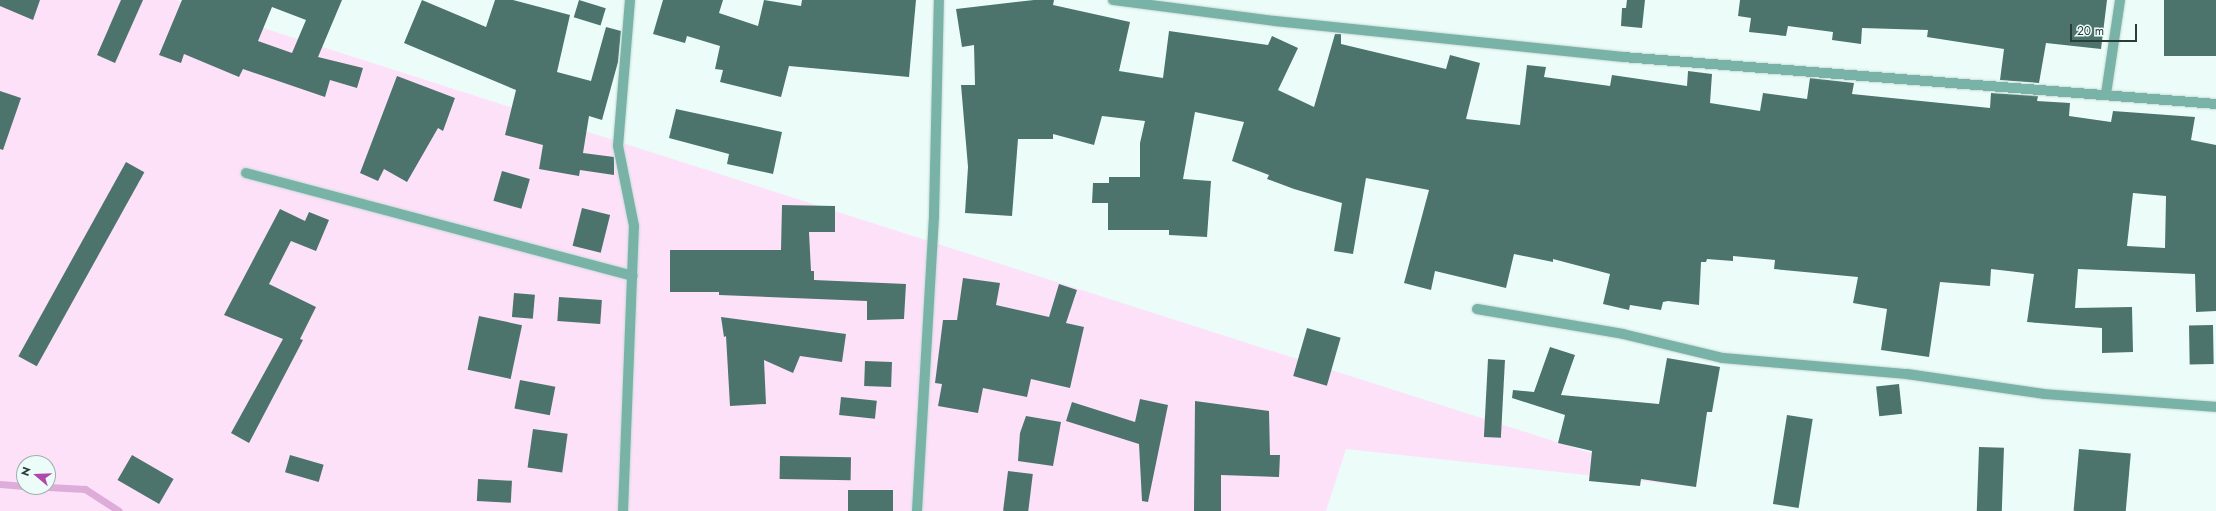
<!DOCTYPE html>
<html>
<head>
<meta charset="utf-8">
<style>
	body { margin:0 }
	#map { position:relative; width:2216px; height:511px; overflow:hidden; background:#ecfdf9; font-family:Jost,sans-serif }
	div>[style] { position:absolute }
	.green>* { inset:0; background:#fce1f9 }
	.stream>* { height:7px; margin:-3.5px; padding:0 3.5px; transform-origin:3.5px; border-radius:3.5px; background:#ddacd9 }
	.building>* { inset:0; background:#4c746c; transform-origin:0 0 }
	.roads { filter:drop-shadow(0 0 1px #c9dad6) drop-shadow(0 0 1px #c9dad6) }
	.minor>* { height:10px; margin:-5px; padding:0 5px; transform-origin:5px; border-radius:5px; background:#79b3a7 }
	span { translate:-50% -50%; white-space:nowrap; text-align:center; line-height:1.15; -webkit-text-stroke:4px #ecfdf9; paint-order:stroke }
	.north { position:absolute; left:16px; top:455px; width:40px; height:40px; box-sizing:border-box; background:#ecfdf9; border:1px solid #9eb0ac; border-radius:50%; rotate:289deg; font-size:11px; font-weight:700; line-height:16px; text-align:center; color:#2a3c38 }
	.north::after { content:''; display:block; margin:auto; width:14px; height:18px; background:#b149ad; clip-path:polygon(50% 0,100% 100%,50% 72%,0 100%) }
	.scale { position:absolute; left:2070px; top:24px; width:67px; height:18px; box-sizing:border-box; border:2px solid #2a3c38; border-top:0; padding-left:5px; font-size:12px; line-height:14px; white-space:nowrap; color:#2a3c38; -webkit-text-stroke:3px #ecfdf9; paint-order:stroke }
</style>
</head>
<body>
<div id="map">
	<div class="green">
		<div style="clip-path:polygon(evenodd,0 0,176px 0,1697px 487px,1346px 449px,1326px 511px,0 511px,0 0,24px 463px,48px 463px,48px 487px,24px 487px,24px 463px)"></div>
	</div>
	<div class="stream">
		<div style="left:0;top:484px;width:24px;rotate:5deg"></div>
		<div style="left:48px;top:487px;width:37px;rotate:3deg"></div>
		<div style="left:85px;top:489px;width:40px;rotate:32.9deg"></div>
	</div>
	<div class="building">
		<div style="clip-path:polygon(0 0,40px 0,33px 20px,0 6px)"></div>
		<div style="clip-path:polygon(121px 0,143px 0,115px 63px,97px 55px)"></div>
		<div style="clip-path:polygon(evenodd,182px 0,342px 0,318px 57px,363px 68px,357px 88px,330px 80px,325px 97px,243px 69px,239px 77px,184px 54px,181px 63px,159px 55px,182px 0,272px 7px,306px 20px,292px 53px,258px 41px,272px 7px)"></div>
		<div style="clip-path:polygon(422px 0,486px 27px,495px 0,513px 0,570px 15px,557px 72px,591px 81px,606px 27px,621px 31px,618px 62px,602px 120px,589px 116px,583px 153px,614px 157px,614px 175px,580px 170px,579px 176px,539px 169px,543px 145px,505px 135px,516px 90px,404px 43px)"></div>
		<div style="left:579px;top:0;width:28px;height:18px;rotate:17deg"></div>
		<div style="clip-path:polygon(663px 0,723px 0,719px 13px,758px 26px,764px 0,801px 6px,802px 0,916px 0,909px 77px,789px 66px,781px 97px,720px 82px,723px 70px,715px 69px,720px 46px,687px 36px,685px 43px,653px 34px)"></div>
		<div style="clip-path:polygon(evenodd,1034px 0,1054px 0,1053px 5px,1130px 22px,1119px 71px,1163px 78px,1169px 31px,1268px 45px,1272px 36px,1298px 48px,1278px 90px,1314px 107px,1335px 34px,1341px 34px,1341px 44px,1446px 69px,1450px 55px,1480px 63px,1466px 119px,1520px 125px,1527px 65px,1546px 67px,1544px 77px,1610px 86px,1612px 75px,1687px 86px,1688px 71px,1712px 74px,1710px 103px,1760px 111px,1763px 93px,1807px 99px,1810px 78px,1854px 83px,1852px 94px,1990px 108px,1991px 93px,2038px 96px,2037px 101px,2070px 103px,2069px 116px,2111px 122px,2113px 111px,2195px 117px,2191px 140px,2216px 145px,2216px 311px,2196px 312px,2195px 274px,2078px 269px,2075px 308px,2132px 307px,2133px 352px,2102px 353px,2102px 328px,2027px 322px,2034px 274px,1991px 269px,1990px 286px,1940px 282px,1929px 357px,1881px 350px,1887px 309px,1853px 303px,1858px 277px,1774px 269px,1775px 260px,1733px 256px,1733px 261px,1707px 259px,1706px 262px,1701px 262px,1699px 305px,1668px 301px,1663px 302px,1661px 310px,1630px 305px,1629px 310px,1603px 304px,1610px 274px,1553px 259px,1553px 262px,1514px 254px,1506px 288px,1435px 271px,1431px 290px,1404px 283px,1429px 190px,1366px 178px,1353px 254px,1334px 251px,1342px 203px,1294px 189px,1267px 179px,1269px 175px,1232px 161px,1244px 122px,1195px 112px,1183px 179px,1211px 181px,1207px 237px,1169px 235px,1169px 230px,1108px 230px,1108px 203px,1092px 203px,1093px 183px,1109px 183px,1109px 177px,1140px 177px,1140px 143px,1145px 121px,1102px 116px,1094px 145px,1053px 134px,1053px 139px,1018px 139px,1012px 216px,965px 213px,968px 167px,961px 85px,975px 85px,974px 45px,962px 47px,956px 9px,1034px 0,2133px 193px,2166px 196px,2165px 248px,2127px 246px,2133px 193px)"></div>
		<div style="clip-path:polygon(1627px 0,1645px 0,1642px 28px,1621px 26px,1622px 8px,1626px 8px)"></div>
		<div style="clip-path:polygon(1740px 0,2107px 0,2101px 49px,2046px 43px,2039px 83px,2000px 80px,2004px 49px,1927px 37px,1928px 30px,1862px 28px,1861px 44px,1832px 40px,1833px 32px,1788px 26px,1786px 36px,1749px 32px,1751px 18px,1738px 16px)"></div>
		<div style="left:2164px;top:0;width:52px;height:56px"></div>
		<div style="clip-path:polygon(397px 76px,455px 98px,443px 131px,438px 128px,407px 182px,384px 169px,378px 181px,360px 173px)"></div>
		<div style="clip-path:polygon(0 91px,21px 98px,3px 150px,0 149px)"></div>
		<div style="clip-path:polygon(676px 109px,782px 132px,773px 174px,727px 164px,729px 154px,669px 138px)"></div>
		<div style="left:126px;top:162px;width:21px;height:222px;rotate:29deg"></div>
		<div style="left:502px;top:171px;width:29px;height:31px;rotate:16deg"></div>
		<div style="clip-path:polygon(782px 205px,835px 206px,835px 232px,809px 232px,811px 271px,814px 271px,814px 280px,906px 284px,904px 319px,867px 320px,867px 301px,719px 295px,719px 292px,670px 292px,670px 250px,781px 250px)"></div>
		<div style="left:582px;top:208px;width:29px;height:39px;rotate:14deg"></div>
		<div style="clip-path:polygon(280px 209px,305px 221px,309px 212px,329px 220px,316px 251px,291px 241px,269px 284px,316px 307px,300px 339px,303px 340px,249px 443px,231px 433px,283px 339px,224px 315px)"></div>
		<div style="clip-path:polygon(963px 278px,1000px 283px,996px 305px,1049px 317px,1059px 284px,1077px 290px,1066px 323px,1084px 327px,1070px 388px,1031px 379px,1027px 397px,983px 388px,978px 413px,938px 406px,942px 384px,935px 383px,943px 320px,957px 320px)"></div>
		<div style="left:514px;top:293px;width:21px;height:24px;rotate:5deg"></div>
		<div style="left:559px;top:297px;width:43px;height:24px;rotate:4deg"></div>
		<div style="left:479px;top:316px;width:44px;height:55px;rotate:12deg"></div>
		<div style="clip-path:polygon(721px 317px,846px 334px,842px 362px,800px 356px,793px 373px,764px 360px,766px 404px,730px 406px,726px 336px,724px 337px)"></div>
		<div style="left:2213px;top:325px;width:39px;height:24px;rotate:89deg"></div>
		<div style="left:1307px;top:328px;width:35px;height:50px;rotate:16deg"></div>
		<div style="clip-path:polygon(1550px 347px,1575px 355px,1561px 395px,1659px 404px,1667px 358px,1720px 367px,1712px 412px,1707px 412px,1696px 487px,1641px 479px,1640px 486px,1589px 481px,1592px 451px,1558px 443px,1565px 415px,1512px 398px,1513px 390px,1534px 392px)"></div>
		<div style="left:1488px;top:359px;width:17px;height:78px;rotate:3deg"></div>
		<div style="left:865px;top:361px;width:27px;height:25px;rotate:2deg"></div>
		<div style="left:520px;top:380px;width:36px;height:29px;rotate:11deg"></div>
		<div style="left:1899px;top:384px;width:30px;height:23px;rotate:84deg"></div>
		<div style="left:841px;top:397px;width:36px;height:18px;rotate:6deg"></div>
		<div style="clip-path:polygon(1140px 399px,1168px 405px,1148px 502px,1142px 501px,1139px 444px,1066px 421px,1072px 402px,1135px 422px)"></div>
		<div style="clip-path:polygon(1195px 401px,1269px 411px,1270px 455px,1280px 455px,1279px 477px,1221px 475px,1221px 511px,1194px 511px)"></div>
		<div style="left:1787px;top:415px;width:26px;height:90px;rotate:9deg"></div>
		<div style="clip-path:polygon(1026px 416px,1061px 422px,1053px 466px,1018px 461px,1020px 433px)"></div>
		<div style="left:533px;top:429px;width:35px;height:39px;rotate:8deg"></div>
		<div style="left:1979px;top:447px;width:25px;height:64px;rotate:2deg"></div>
		<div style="left:2079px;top:449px;width:52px;height:62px;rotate:5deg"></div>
		<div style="left:132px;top:455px;width:48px;height:29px;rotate:30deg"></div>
		<div style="left:290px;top:455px;width:35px;height:18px;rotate:16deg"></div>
		<div style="left:780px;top:456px;width:71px;height:23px;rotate:1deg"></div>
		<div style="left:1008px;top:471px;width:25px;height:40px;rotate:7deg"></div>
		<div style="left:478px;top:479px;width:34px;height:22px;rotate:3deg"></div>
		<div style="left:848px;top:490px;width:45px;height:21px"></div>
	</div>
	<div class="roads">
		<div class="minor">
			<div style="left:1113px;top:0;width:163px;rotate:7.4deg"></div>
			<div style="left:1275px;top:21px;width:350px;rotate:5.9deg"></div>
			<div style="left:1623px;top:57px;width:595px;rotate:4.53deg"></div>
			<div style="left:2106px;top:94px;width:95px;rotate:-81.5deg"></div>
			<div style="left:246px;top:173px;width:400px;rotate:14.9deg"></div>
			<div style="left:1477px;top:309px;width:148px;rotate:9.7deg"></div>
			<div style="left:1623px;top:334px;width:103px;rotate:13.5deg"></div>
			<div style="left:1723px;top:358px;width:185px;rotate:5deg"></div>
			<div style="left:1907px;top:374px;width:138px;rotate:8.3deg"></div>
			<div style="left:2044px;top:394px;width:172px;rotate:4.3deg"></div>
			<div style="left:623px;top:511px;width:285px;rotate:-87.8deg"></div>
			<div style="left:634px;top:226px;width:82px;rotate:-101.3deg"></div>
			<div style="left:618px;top:146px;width:146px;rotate:-85.3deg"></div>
			<div style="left:917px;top:511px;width:296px;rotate:-86.7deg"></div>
			<div style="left:934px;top:215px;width:215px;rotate:-88.7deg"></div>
		</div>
	</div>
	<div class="north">N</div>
	<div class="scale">20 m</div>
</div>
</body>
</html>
